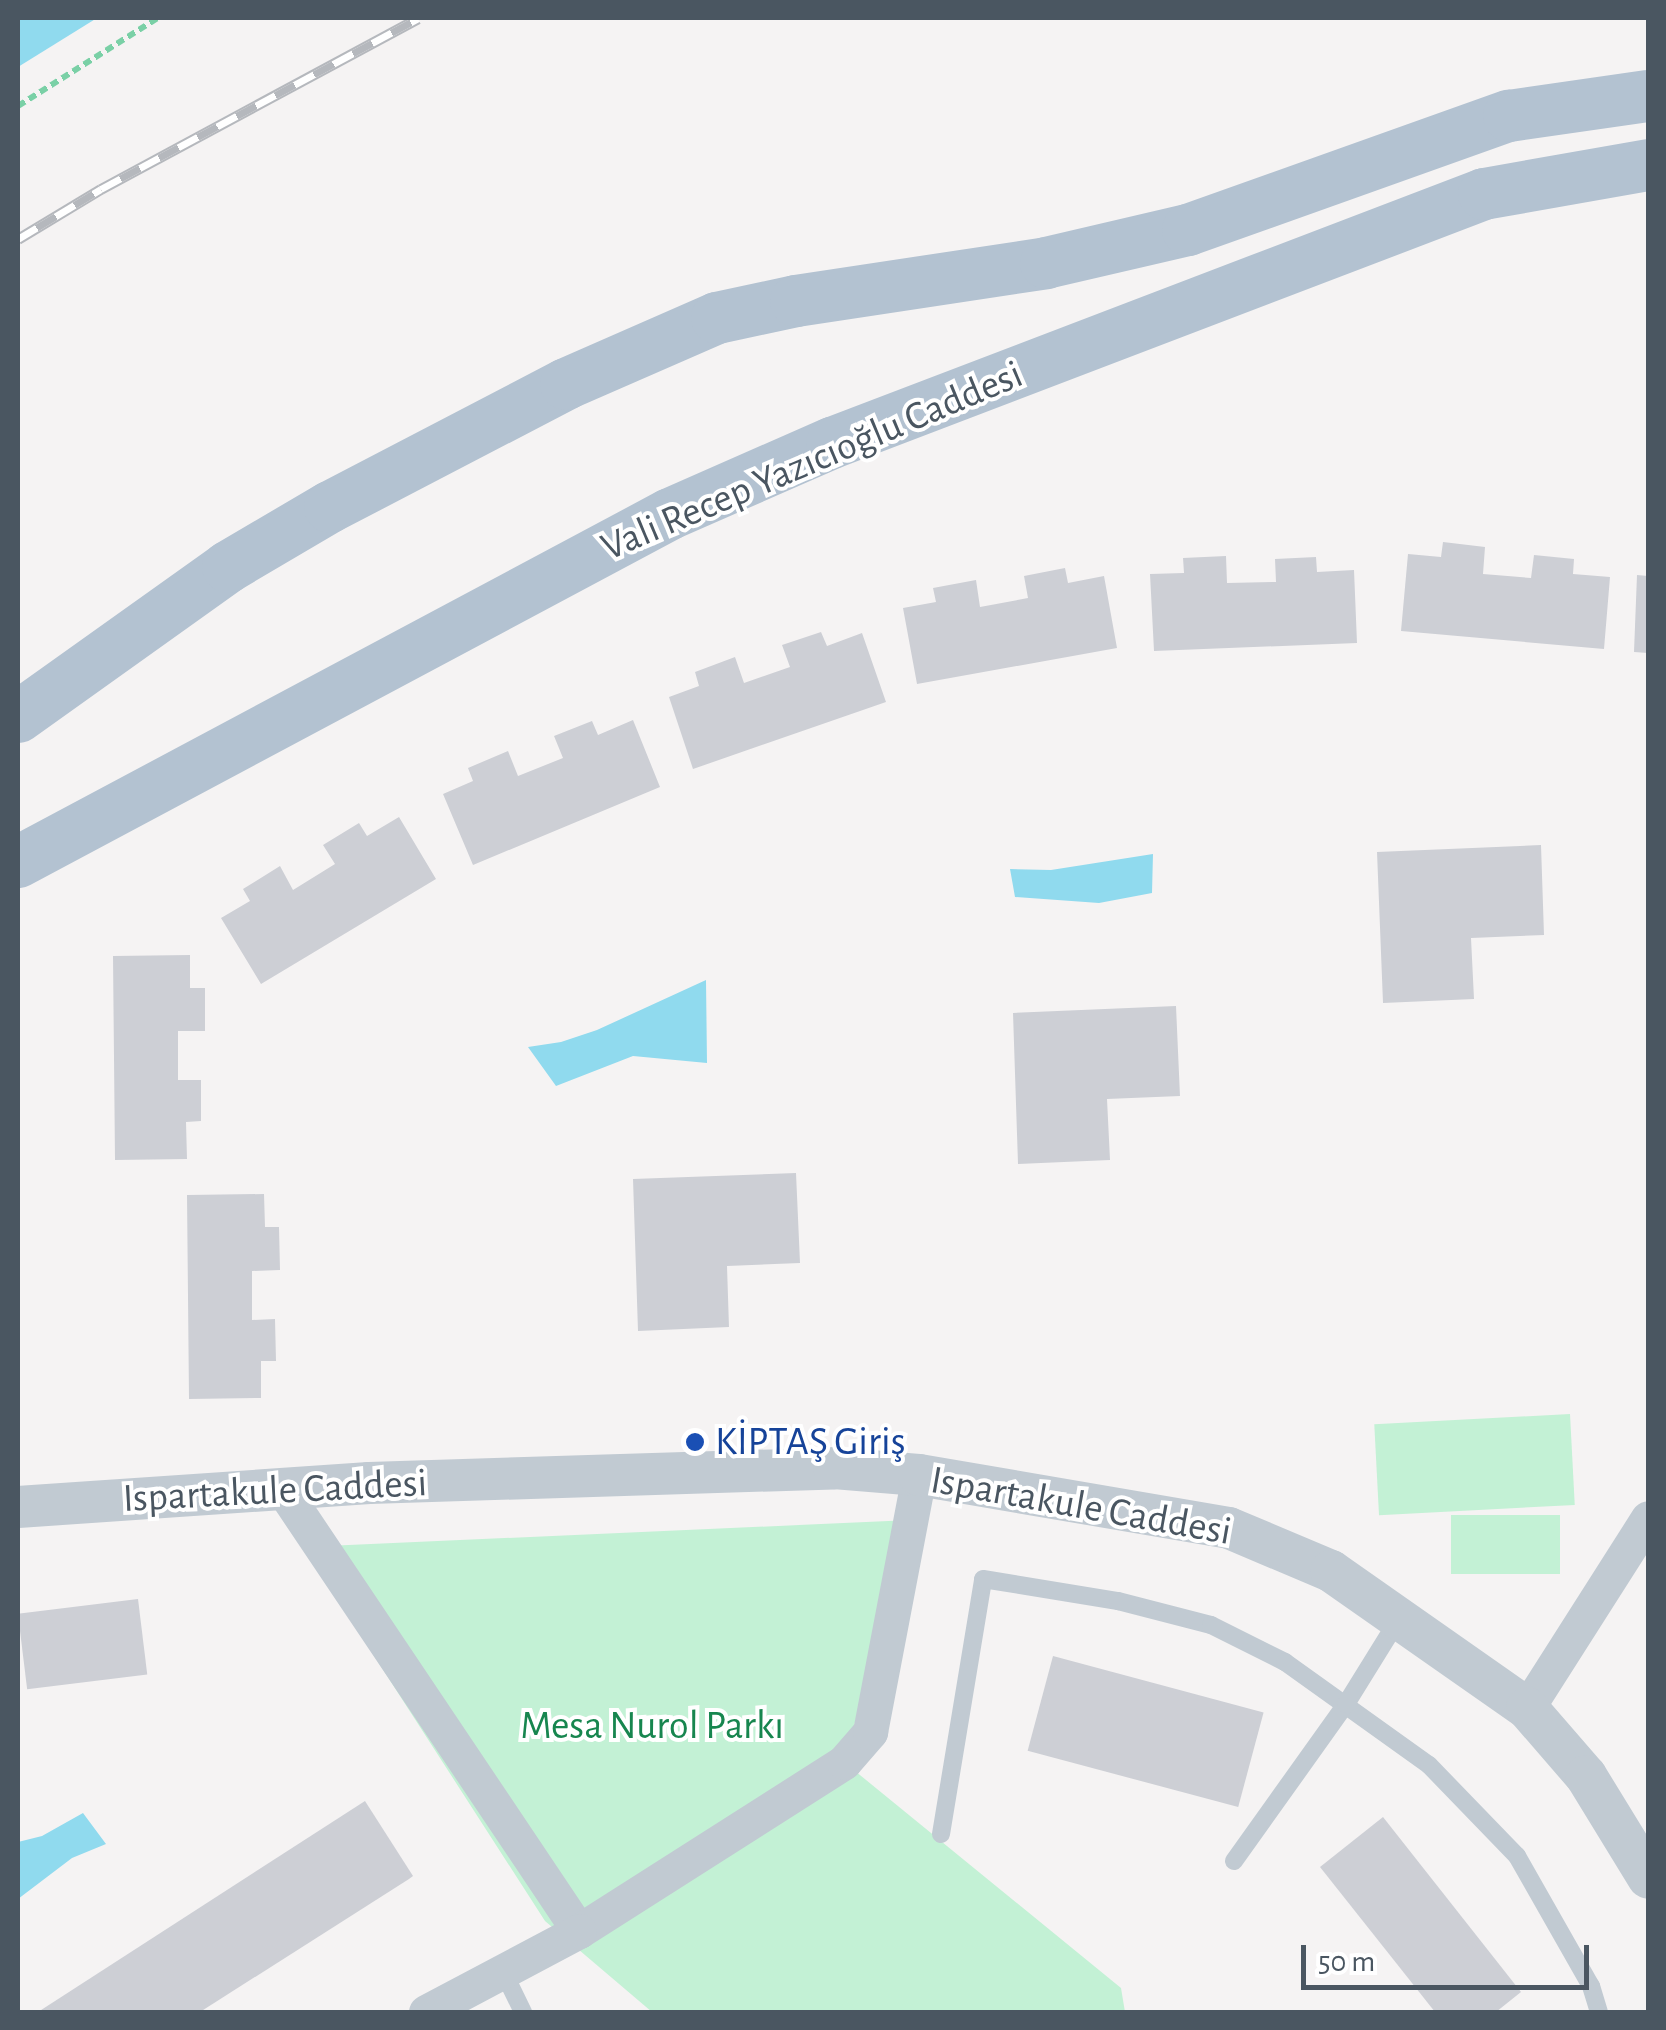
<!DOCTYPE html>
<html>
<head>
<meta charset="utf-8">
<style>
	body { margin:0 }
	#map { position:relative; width:1666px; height:2030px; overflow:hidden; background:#f5f3f3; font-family:"Alegreya Sans",sans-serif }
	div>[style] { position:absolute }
	.green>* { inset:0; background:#c3f1d5; transform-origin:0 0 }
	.water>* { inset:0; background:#90daee }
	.building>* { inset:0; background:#cdcfd5; transform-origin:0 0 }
	.path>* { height:6px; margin-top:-3px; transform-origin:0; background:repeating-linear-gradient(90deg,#7ad0a6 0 8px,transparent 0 13px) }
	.service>* { height:18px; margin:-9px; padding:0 9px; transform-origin:9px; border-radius:9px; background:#c1cad2 }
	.minor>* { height:35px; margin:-17.5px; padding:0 17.5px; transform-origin:17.5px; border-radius:17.5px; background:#c1cad2 }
	.tertiary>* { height:42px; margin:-21px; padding:0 21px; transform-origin:21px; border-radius:21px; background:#c1cad2 }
	.primary>* { height:52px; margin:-26px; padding:0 26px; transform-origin:26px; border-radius:26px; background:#b3c2d1 }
	.rail>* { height:11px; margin-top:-5.5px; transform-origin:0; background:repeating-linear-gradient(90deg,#fff 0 22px,#b5b8bd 0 44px); box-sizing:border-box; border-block:2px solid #b5b8bd }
	.dots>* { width:28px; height:28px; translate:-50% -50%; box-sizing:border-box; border:5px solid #fff; border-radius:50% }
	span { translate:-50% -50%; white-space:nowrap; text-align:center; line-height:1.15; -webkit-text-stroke:8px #fff; paint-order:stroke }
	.street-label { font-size:40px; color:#4a5661 }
	.transit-label { font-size:40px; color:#164399 }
	.left { translate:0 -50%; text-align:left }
	.park-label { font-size:40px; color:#17864f }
	.frame { position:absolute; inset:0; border:20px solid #4a5661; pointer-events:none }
	.scale { position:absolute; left:1301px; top:1945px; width:288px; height:45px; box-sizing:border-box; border:5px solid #4a5661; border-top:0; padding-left:12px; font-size:30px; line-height:35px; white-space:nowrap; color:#4a5661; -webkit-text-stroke:8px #fff; paint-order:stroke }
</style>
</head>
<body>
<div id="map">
	<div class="green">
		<div style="left:1570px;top:1414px;width:91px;height:196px;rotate:87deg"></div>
		<div style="left:1560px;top:1515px;width:59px;height:109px;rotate:90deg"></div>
		<div style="clip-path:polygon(911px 1520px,844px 1762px,1121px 1988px,1125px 2012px,652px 2012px,545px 1921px,304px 1547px)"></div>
	</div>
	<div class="water">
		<div style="clip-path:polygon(18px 18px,97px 18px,18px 67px)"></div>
		<div style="clip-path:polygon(1153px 854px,1152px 893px,1099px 903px,1015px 897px,1010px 869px,1051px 870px)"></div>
		<div style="clip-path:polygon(706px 980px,707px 1063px,633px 1056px,556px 1086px,528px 1047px,561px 1042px,597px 1030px)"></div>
		<div style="clip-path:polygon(83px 1813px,106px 1844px,72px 1858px,18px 1899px,18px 1842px,42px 1836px)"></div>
	</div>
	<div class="building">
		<div style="clip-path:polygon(1443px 542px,1485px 547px,1483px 574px,1531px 578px,1534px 555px,1574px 559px,1573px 574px,1610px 577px,1604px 649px,1401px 631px,1408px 554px,1441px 557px)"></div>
		<div style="clip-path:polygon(1226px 556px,1227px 583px,1276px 582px,1275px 559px,1316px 557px,1317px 572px,1354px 570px,1357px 643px,1154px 651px,1150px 574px,1184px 573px,1183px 558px)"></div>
		<div style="clip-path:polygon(1065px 568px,1068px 583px,1104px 576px,1117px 648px,917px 684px,903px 608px,936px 602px,933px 588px,976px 580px,980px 607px,1028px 598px,1024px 576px)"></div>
		<div style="clip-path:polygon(1637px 575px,1648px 576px,1648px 653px,1634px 652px)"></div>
		<div style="clip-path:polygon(821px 632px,827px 646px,862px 633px,886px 702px,693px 769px,669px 697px,699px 686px,695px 672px,735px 657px,744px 683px,790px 667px,782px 645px)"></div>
		<div style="clip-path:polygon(633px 720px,660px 787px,473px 865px,443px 794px,473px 781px,468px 768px,508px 751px,518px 776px,563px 758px,554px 736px,592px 721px,598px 735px)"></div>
		<div style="clip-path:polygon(399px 817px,436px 879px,261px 984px,221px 918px,250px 901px,243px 889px,280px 866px,293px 890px,335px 864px,323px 845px,359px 823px,367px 836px)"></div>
		<div style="clip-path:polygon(1541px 845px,1544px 935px,1471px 938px,1474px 999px,1383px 1003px,1377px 852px)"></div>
		<div style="clip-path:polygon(190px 955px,190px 988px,205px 988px,205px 1031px,178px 1031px,178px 1080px,201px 1080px,201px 1121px,186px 1122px,187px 1159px,115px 1160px,113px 956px)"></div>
		<div style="clip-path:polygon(1176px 1006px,1180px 1096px,1107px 1099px,1110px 1160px,1018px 1164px,1013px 1013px)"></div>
		<div style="clip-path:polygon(796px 1173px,800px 1263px,727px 1266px,729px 1327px,638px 1331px,633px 1179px)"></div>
		<div style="clip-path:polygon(264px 1194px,265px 1227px,279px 1227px,280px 1270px,252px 1271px,252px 1320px,275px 1319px,276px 1361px,261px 1361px,261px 1398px,189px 1399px,187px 1195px)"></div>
		<div style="left:138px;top:1599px;width:76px;height:121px;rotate:83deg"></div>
		<div style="left:1053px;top:1656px;width:218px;height:98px;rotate:15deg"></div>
		<div style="clip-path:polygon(365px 1801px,413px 1876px,409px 1879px,200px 2012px,38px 2012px)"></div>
		<div style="clip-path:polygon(1383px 1817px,1521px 1992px,1496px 2012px,1435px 2012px,1320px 1867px)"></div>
	</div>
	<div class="path">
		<div style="left:18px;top:106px;width:165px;rotate:-32.2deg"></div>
	</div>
	<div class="service">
		<div style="left:941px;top:1834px;width:258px;rotate:-80.6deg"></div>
		<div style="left:983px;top:1579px;width:137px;rotate:9.3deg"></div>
		<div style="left:1118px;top:1601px;width:96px;rotate:14.5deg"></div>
		<div style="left:1211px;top:1625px;width:83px;rotate:26.6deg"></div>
		<div style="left:1285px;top:1662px;width:177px;rotate:35.6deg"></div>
		<div style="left:1429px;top:1765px;width:127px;rotate:46deg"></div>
		<div style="left:1517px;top:1856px;width:150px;rotate:60.4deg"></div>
		<div style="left:1591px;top:1986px;width:27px;rotate:73deg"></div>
		<div style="left:1234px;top:1861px;width:193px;rotate:-54.5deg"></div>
		<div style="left:1346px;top:1704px;width:102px;rotate:-58.2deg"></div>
		<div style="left:503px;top:1971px;width:46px;rotate:64deg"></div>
	</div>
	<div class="minor">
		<div style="left:283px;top:1490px;width:531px;rotate:56.13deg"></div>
		<div style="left:579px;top:1931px;width:314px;rotate:-32.5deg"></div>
		<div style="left:844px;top:1762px;width:40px;rotate:-49deg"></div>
		<div style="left:870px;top:1732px;width:262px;rotate:-79.2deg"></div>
		<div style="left:1527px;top:1708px;width:225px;rotate:-57.5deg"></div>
		<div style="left:426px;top:2012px;width:173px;rotate:-27.9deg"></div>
	</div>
	<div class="tertiary">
		<div style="left:18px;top:1507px;width:352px;rotate:-3.9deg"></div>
		<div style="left:369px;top:1483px;width:465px;rotate:-1.8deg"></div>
		<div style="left:834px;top:1468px;width:85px;rotate:4.7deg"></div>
		<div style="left:919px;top:1475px;width:314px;rotate:9.7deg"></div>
		<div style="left:1229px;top:1528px;width:111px;rotate:22.9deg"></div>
		<div style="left:1331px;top:1571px;width:239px;rotate:35deg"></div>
		<div style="left:1527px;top:1708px;width:90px;rotate:49.1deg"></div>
		<div style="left:1586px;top:1776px;width:119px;rotate:58.5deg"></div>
	</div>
	<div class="primary">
		<div style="left:18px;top:717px;width:258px;rotate:-35.5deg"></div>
		<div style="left:228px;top:567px;width:118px;rotate:-30.5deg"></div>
		<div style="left:330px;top:507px;width:266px;rotate:-27.5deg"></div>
		<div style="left:566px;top:384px;width:165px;rotate:-23.6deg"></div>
		<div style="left:717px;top:318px;width:81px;rotate:-12.1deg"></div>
		<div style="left:796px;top:301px;width:253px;rotate:-8.6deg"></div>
		<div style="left:1046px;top:263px;width:146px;rotate:-13.1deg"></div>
		<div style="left:1188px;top:230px;width:341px;rotate:-19.6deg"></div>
		<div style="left:1509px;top:116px;width:140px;rotate:-8.2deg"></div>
		<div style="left:18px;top:862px;width:739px;rotate:-28.09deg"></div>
		<div style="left:670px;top:514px;width:177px;rotate:-23.7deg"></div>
		<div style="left:832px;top:443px;width:698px;rotate:-20.9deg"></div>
		<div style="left:1484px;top:194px;width:167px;rotate:-10deg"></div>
	</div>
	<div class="rail">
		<div style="left:18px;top:239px;width:97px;rotate:-31.1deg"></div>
		<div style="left:101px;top:189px;width:360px;rotate:-28.3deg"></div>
	</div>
	<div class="dots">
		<div style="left:695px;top:1442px;background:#1a4fb4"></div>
	</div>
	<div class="street-label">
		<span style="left:812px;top:461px;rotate:-23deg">Vali Recep Yazıcıoğlu Caddesi</span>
		<span style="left:275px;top:1491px;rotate:-3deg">Ispartakule Caddesi</span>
		<span style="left:1081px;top:1506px;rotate:10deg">Ispartakule Caddesi</span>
	</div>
	<div class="transit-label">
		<span class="left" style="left:715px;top:1442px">KİPTAŞ Giriş</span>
	</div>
	<div class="park-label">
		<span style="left:652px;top:1726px">Mesa Nurol Parkı</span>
	</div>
	<div class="frame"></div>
	<div class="scale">50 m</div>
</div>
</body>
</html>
